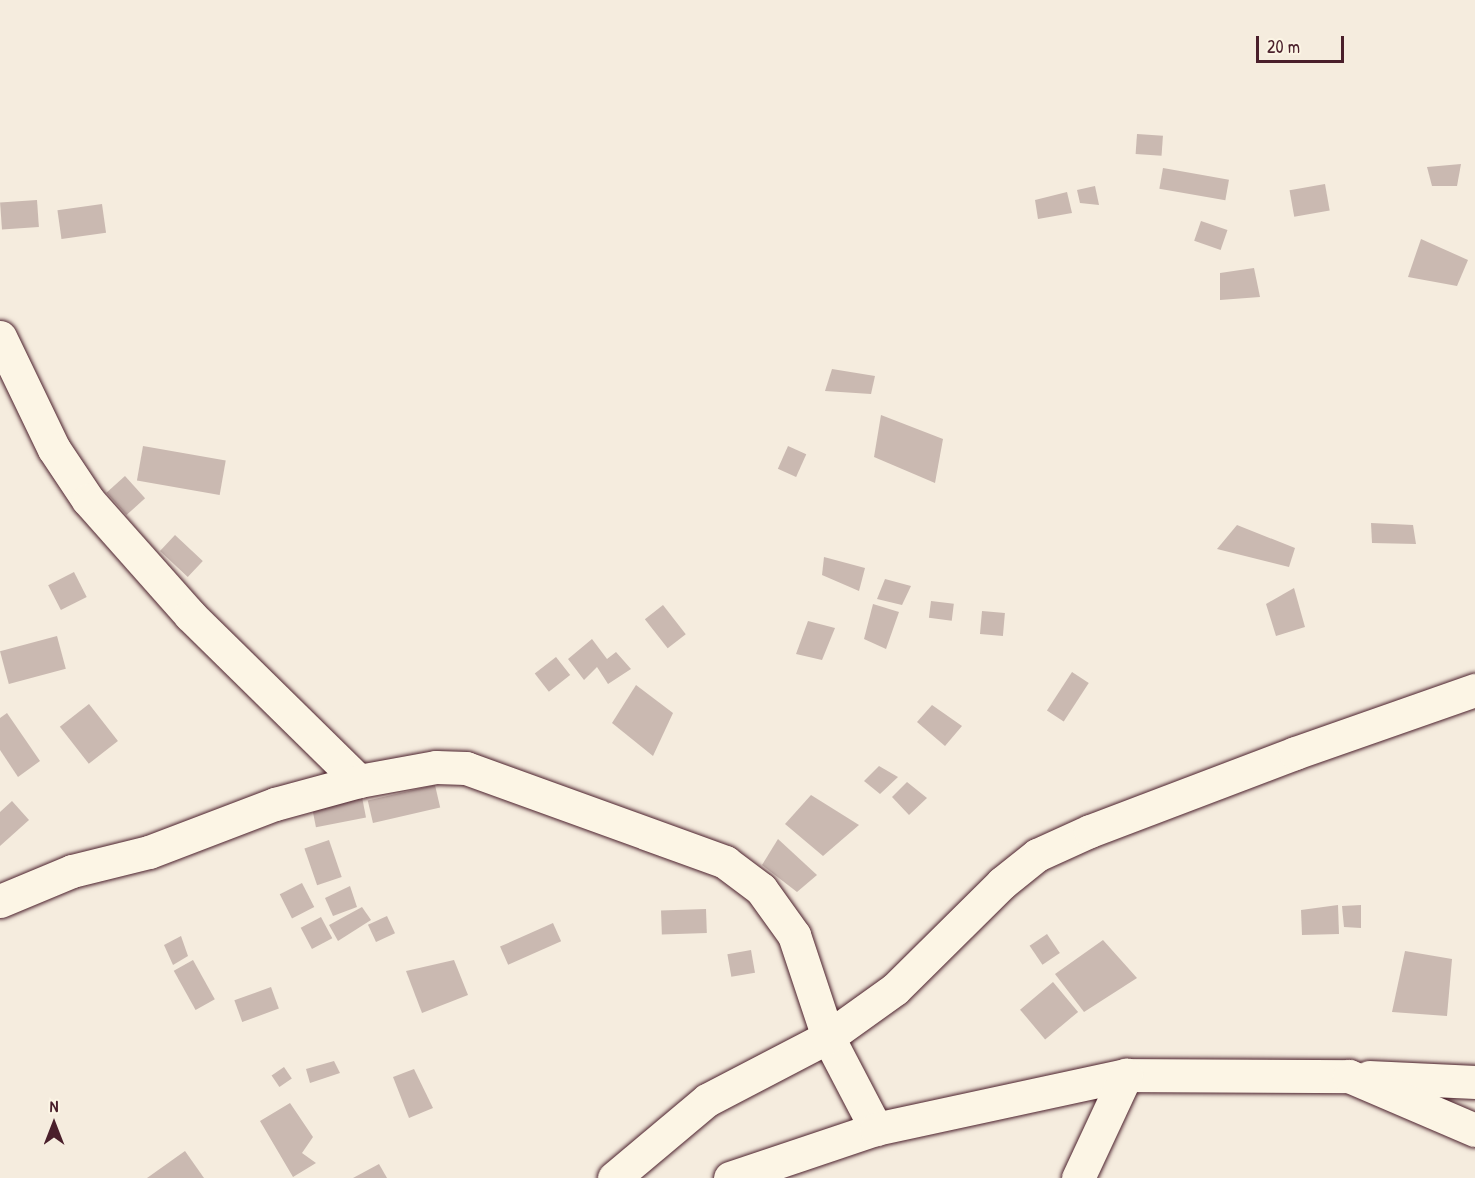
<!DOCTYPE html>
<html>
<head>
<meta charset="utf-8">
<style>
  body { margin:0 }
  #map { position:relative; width:1475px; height:1178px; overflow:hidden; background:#f5ecde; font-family:"Patrick Hand",sans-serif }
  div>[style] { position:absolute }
  .building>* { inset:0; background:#cab9b1; transform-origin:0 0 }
  .roads { filter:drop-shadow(0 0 2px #4a1f2b) drop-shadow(0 0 2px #4a1f2b) }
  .street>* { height:33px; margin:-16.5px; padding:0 16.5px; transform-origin:16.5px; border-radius:16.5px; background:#fcf5e5 }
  span { translate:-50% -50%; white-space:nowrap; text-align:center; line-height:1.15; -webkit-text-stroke:4.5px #fcf5e5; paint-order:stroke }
  .north { position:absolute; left:24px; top:1094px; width:60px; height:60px; -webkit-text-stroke:4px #fcf5e5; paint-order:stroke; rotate:0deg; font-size:16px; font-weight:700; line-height:24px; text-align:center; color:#4a1f2b }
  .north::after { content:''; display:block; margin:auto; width:21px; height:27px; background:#4a1f2b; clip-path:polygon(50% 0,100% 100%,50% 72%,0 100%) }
  .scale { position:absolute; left:1256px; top:36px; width:88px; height:27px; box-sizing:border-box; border:3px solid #4a1f2b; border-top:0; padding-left:8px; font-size:18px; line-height:21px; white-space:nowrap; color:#4a1f2b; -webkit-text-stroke:4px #fcf5e5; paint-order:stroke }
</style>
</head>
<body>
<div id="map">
  <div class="building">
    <i style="left:1137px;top:134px;width:26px;height:20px;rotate:4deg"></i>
    <i style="clip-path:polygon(1461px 164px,1457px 186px,1432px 186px,1427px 167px)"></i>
    <i style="left:1163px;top:168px;width:67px;height:21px;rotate:10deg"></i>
    <i style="left:1325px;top:184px;width:27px;height:36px;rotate:80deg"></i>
    <i style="clip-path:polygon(1095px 186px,1099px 205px,1080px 203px,1077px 190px)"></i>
    <i style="clip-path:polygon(1067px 192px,1072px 213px,1038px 219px,1035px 200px)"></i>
    <i style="left:37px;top:200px;width:27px;height:37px;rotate:86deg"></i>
    <i style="left:102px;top:204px;width:29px;height:45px;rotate:82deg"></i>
    <i style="left:1201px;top:221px;width:28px;height:21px;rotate:19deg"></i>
    <i style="clip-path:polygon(1421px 239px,1468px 260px,1457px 286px,1408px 277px)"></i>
    <i style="clip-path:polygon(1254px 268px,1260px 297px,1220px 300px,1220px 273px)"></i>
    <i style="clip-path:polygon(832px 369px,875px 376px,871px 394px,825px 391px)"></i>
    <i style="clip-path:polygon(881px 415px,943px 439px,935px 483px,874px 457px)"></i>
    <i style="left:143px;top:446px;width:84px;height:35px;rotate:10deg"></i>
    <i style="left:788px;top:446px;width:20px;height:25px;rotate:24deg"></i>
    <i style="left:125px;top:476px;width:30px;height:25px;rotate:48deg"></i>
    <i style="clip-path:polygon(1371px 523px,1413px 525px,1416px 544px,1372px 543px)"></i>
    <i style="clip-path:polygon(1237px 525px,1295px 548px,1289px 567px,1217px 549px)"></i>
    <i style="left:175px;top:535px;width:38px;height:22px;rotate:43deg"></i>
    <i style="clip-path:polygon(824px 557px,865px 568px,859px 591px,822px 575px)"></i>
    <i style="left:74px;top:572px;width:28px;height:29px;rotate:63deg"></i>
    <i style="clip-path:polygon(885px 579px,911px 586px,902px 605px,877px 599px)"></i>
    <i style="clip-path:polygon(1294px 588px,1305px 627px,1276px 636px,1266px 604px)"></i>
    <i style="left:931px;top:601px;width:23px;height:17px;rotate:7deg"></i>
    <i style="clip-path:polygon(873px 604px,899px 612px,886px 649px,864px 639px)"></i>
    <i style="left:663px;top:605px;width:37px;height:23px;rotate:52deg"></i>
    <i style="left:982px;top:611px;width:23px;height:23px;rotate:5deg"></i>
    <i style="clip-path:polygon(808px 621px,835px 628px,822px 660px,796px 654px)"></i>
    <i style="left:57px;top:636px;width:34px;height:59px;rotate:75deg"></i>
    <i style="clip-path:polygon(592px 639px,607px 659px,616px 652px,631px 669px,608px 684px,597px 667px,584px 680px,568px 659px)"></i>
    <i style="left:556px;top:657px;width:23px;height:27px;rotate:52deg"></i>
    <i style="left:1072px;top:672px;width:20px;height:46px;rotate:33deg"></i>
    <i style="clip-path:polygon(636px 685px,673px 713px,653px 756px,612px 723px)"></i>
    <i style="left:89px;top:704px;width:47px;height:37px;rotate:52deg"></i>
    <i style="clip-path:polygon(932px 705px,962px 726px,945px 746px,917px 722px)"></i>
    <i style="clip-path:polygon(7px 713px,40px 761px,18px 777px,0 750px,0 718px)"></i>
    <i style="clip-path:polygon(879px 766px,898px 777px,880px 794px,864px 781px)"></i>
    <i style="clip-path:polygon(907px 782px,927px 798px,909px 815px,892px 797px)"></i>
    <i style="left:435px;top:785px;width:23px;height:69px;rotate:77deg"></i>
    <i style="clip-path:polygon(811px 795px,859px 825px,823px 856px,785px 824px)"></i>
    <i style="left:362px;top:797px;width:21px;height:51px;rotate:79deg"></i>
    <i style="clip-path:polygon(12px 801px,29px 820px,0 846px,0 812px)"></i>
    <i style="clip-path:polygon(778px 839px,817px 875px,797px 892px,762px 865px)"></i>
    <i style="left:329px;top:840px;width:39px;height:26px;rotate:71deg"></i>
    <i style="left:302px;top:883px;width:27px;height:25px;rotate:63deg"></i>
    <i style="clip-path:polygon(350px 886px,357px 907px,333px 916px,325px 898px)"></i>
    <i style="clip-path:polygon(1338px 905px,1339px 934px,1302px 935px,1301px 910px)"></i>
    <i style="clip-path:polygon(1361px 905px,1361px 928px,1344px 927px,1342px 906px)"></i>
    <i style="clip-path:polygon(362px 907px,371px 920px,338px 941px,329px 925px)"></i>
    <i style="left:706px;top:909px;width:24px;height:45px;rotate:88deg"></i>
    <i style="left:387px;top:916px;width:19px;height:21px;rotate:65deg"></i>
    <i style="left:321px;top:917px;width:24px;height:23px;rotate:62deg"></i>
    <i style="left:553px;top:923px;width:20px;height:58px;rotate:66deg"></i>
    <i style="left:1047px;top:934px;width:23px;height:21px;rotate:56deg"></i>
    <i style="clip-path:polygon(181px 936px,188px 956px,173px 965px,164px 945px)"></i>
    <i style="clip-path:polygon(1103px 940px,1137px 978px,1084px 1012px,1055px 974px)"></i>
    <i style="left:751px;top:950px;width:23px;height:24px;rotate:80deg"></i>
    <i style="clip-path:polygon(1405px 951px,1452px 959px,1447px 1016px,1392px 1012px)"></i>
    <i style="left:193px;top:960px;width:45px;height:22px;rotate:61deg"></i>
    <i style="clip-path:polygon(454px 960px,468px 995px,422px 1013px,406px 971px)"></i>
    <i style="left:1053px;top:982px;width:39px;height:43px;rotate:50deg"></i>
    <i style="left:271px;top:987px;width:23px;height:39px;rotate:70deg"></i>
    <i style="clip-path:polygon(334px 1061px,340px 1073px,310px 1083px,306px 1069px)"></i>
    <i style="left:284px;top:1067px;width:14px;height:15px;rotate:56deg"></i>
    <i style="clip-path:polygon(414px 1069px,433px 1108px,409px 1118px,393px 1077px)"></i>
    <i style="clip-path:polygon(290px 1103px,313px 1137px,302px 1153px,316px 1163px,293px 1177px,260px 1121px)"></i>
    <i style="clip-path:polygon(185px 1151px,204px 1178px,147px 1178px)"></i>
    <i style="clip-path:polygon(379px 1164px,387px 1178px,353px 1178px)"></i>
  </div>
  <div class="roads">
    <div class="street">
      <i style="left:0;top:337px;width:124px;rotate:64.3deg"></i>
      <i style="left:54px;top:449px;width:61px;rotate:56.3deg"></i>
      <i style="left:88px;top:500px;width:154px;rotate:48.4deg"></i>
      <i style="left:190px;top:615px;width:237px;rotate:44.5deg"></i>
      <i style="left:0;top:901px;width:78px;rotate:-22.6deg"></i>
      <i style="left:72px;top:871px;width:79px;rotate:-13.9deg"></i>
      <i style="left:149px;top:852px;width:135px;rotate:-20.9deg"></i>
      <i style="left:275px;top:804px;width:87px;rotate:-15.3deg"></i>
      <i style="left:359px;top:781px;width:78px;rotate:-10.3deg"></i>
      <i style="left:436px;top:767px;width:30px;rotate:2deg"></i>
      <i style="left:466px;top:768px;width:276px;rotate:19.9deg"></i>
      <i style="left:725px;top:862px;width:45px;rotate:36.9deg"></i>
      <i style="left:761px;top:889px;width:57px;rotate:54.3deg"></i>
      <i style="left:794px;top:935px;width:108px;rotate:71.6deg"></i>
      <i style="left:828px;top:1037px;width:104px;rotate:62.4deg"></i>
      <i style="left:1369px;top:1077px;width:106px;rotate:2.7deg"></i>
      <i style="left:614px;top:1178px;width:121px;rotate:-40deg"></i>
      <i style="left:707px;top:1100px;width:136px;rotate:-27.5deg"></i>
      <i style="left:828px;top:1037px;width:82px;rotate:-35.6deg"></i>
      <i style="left:895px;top:989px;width:151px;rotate:-44.7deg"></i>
      <i style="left:1002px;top:883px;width:45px;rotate:-38.7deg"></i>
      <i style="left:1037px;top:855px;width:58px;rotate:-24.4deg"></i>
      <i style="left:1090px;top:831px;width:219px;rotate:-20.8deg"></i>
      <i style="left:1295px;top:753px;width:191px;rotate:-19.3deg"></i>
      <i style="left:730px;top:1178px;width:154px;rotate:-18.6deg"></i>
      <i style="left:876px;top:1129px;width:256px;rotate:-12.2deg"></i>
      <i style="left:1126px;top:1075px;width:223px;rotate:0.3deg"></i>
      <i style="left:1349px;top:1076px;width:137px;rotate:23.2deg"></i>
      <i style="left:1078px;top:1178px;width:114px;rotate:-65deg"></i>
    </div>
  </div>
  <div class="north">N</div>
  <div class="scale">20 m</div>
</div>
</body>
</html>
